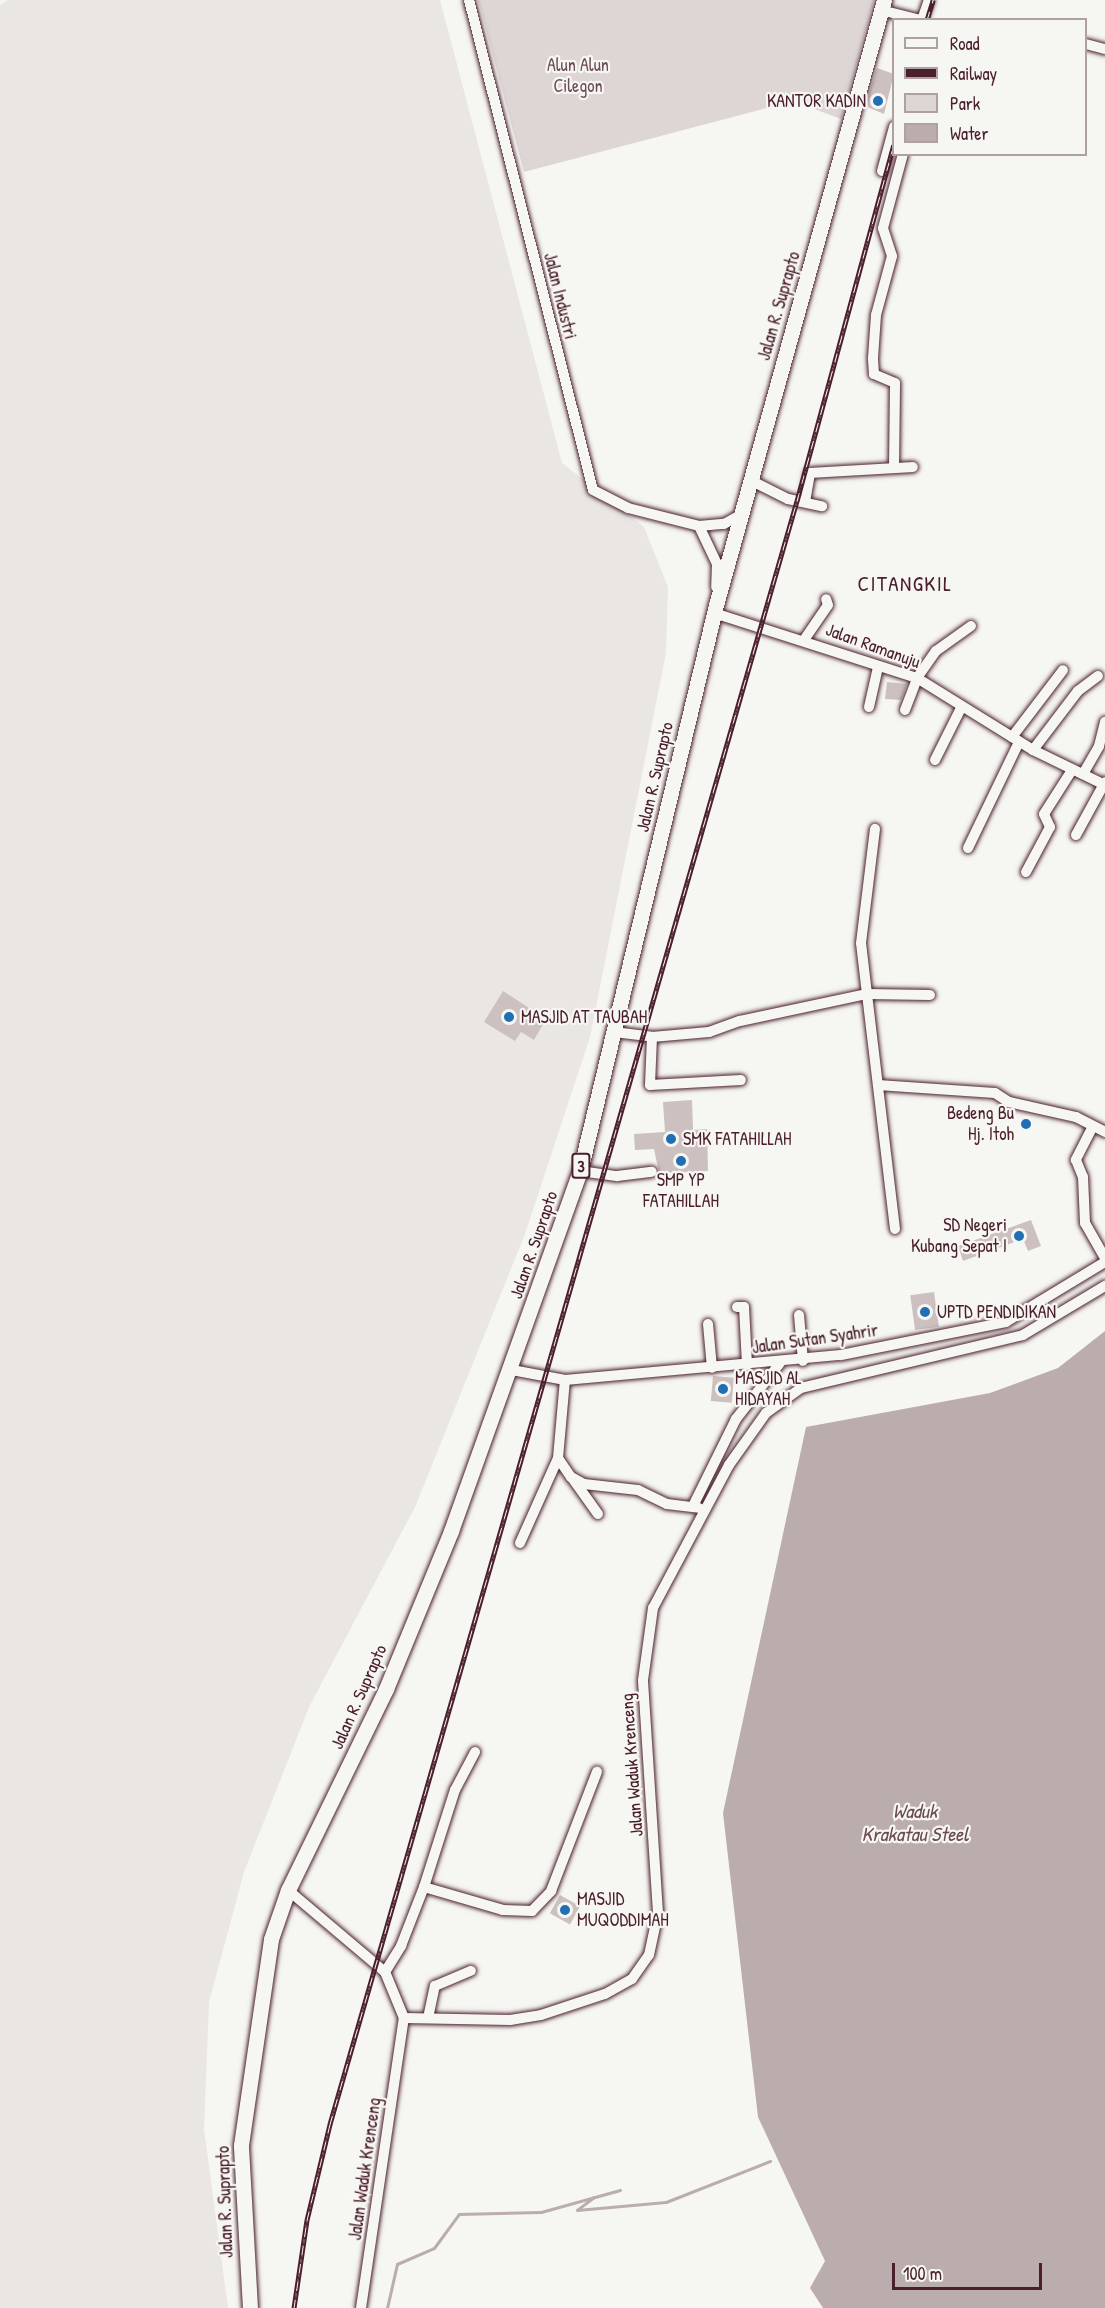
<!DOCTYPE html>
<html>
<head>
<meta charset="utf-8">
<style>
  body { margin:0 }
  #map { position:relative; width:1105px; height:2308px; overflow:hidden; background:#f6f6f2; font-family:"Patrick Hand",sans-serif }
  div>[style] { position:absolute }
  .built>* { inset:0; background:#e9e6e3 }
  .green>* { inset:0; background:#ddd6d5 }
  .water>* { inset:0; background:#bbadae }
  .stream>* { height:3px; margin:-1.5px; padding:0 1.5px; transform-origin:1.5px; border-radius:1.5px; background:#bbadae }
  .building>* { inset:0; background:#ccc1c0; transform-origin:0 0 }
  .roads { filter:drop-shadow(0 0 2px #4a1f2b) drop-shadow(0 0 2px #4a1f2b) }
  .minor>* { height:10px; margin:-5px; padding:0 5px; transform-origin:5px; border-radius:5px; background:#f6f6f2 }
  .highway>* { height:15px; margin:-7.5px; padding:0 7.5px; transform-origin:7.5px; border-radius:7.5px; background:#f6f6f2 }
  .rail>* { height:5px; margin-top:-2.5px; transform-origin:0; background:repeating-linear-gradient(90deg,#f6f6f2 0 9px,#4a1f2b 0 18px); box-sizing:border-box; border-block:2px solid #4a1f2b }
  .dots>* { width:16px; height:16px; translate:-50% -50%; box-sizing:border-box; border:3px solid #f6f6f2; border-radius:50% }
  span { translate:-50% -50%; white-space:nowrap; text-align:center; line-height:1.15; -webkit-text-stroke:4.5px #f6f6f2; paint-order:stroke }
  .shield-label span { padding:2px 4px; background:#f6f6f2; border:2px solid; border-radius:4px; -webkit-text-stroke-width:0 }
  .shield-label { font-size:16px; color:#4a1f2b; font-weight:700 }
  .park-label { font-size:18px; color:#6f4d56 }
  .poi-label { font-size:18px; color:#4a1f2b }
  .right { translate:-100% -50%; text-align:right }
  .left { translate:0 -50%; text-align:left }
  .street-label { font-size:18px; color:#4a1f2b }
  .water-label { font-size:20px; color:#6c4a52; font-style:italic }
  .quarter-label { font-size:21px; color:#4a1f2b; letter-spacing:1.5px }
  .legend { position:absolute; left:892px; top:18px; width:195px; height:138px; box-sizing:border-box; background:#f6f6f2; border:2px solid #b1a0a2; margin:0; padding:8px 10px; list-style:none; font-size:18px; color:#4a1f2b }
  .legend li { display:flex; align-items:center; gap:12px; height:30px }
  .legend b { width:30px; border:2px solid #b1a0a2 }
  .scale { position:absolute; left:892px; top:2263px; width:150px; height:27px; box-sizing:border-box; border:3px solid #4a1f2b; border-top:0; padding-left:8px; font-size:18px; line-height:21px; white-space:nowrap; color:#4a1f2b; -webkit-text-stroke:4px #f6f6f2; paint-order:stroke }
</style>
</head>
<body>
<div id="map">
  <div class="built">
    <i style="clip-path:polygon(8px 0,440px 0,562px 463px,644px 527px,668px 587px,666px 653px,590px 1037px,525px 1234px,415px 1507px,309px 1707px,244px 1872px,209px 2002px,204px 2129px,228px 2308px,0 2308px,0 5px)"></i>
  </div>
  <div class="green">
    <i style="clip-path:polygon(478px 0,874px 0,841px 119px,793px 101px,524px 172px)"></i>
  </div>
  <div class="water">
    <i style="clip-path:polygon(1105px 1331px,1105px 2308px,823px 2308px,810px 2288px,825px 2261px,758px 2117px,723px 1813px,806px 1427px,990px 1393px,1058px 1368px)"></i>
  </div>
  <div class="stream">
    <i style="left:594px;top:2197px;width:21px;rotate:143deg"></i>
    <i style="left:577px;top:2210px;width:89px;rotate:-5.1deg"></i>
    <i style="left:666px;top:2202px;width:112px;rotate:-21.5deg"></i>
    <i style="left:387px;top:2308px;width:45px;rotate:-77.2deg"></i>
    <i style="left:397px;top:2264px;width:40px;rotate:-23.4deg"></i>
    <i style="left:434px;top:2248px;width:42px;rotate:-53.7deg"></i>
    <i style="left:459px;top:2214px;width:82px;rotate:-1.4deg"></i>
    <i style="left:541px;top:2212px;width:82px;rotate:-15.6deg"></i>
  </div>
  <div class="building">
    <i style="clip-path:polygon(877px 68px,894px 74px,884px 114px,865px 106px)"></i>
    <i style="clip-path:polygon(887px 682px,907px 684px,901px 700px,885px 699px)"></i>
    <i style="clip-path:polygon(503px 991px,546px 1019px,534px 1040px,521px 1032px,515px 1041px,484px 1022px)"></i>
    <i style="clip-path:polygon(692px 1100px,693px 1130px,707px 1129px,708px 1171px,659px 1173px,654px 1149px,635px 1150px,634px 1134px,665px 1132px,663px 1102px)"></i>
    <i style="clip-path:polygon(1031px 1220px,1041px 1246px,1028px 1251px,1023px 1239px,963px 1261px,958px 1246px)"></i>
    <i style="left:934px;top:1292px;width:35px;height:24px;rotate:82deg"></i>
    <i style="left:713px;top:1376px;width:21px;height:25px;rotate:5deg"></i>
    <i style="left:560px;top:1895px;width:23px;height:21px;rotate:29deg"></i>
  </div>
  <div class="roads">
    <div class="minor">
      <i style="left:469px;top:0;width:505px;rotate:75.8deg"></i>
      <i style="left:593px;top:490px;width:39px;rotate:27deg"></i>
      <i style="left:628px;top:508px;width:73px;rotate:14.2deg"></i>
      <i style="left:699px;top:526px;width:25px;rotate:-5deg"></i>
      <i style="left:724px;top:524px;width:21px;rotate:-29deg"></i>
      <i style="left:881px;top:10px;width:40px;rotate:14.4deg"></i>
      <i style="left:922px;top:20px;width:21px;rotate:-71deg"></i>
      <i style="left:1086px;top:44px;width:20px;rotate:15deg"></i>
      <i style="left:882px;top:171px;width:46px;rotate:-74.7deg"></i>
      <i style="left:894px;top:468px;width:85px;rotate:-89.3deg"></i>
      <i style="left:895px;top:383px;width:23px;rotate:-157deg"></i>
      <i style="left:874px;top:374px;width:16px;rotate:-94deg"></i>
      <i style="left:873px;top:358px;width:43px;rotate:-86deg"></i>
      <i style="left:876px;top:315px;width:61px;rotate:-74.8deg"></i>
      <i style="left:892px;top:256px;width:29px;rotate:-108deg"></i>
      <i style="left:883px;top:228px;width:77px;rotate:-74.9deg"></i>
      <i style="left:752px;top:481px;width:40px;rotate:26.6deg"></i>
      <i style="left:788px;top:499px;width:35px;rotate:12deg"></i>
      <i style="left:805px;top:502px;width:29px;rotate:-80deg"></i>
      <i style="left:810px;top:473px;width:103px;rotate:-3.3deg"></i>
      <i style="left:699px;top:526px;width:42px;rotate:64.7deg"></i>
      <i style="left:717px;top:564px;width:23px;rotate:92deg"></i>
      <i style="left:714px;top:613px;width:213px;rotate:17.8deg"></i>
      <i style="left:917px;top:678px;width:137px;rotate:31.8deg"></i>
      <i style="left:1033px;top:750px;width:80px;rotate:25.9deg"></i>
      <i style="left:804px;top:640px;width:42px;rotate:-55.6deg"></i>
      <i style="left:828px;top:605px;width:6px;rotate:-108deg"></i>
      <i style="left:869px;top:707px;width:41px;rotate:-77.3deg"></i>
      <i style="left:905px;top:710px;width:34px;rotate:-69deg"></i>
      <i style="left:917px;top:678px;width:33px;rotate:-55deg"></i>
      <i style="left:936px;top:651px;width:43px;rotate:-35.5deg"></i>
      <i style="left:1012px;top:737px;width:84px;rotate:-52.7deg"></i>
      <i style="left:1033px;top:750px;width:74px;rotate:-52.7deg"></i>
      <i style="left:1078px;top:691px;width:25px;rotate:-37deg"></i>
      <i style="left:935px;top:760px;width:60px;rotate:-63.4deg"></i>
      <i style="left:1083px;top:774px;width:32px;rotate:-60deg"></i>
      <i style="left:1099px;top:746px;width:25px;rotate:-76deg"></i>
      <i style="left:1076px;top:835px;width:60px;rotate:-61.3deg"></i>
      <i style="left:968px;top:848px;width:118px;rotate:-64.3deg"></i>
      <i style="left:1026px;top:872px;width:51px;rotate:-61.9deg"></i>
      <i style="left:1050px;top:827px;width:14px;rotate:-115deg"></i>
      <i style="left:1044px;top:814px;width:52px;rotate:-57.5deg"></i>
      <i style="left:614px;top:1032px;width:38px;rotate:7deg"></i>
      <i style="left:652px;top:1037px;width:57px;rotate:-5deg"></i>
      <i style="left:709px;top:1032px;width:33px;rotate:-20deg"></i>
      <i style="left:740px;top:1021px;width:130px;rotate:-12deg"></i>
      <i style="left:867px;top:994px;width:51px;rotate:-96.7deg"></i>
      <i style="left:861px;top:943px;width:115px;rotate:-83deg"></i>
      <i style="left:652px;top:1037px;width:48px;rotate:92.4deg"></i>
      <i style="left:650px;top:1085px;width:91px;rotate:-3.1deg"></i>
      <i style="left:878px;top:1085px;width:117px;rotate:3.9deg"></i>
      <i style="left:995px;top:1093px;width:17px;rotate:33deg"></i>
      <i style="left:1009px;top:1102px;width:69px;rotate:12.6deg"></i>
      <i style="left:1076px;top:1117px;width:33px;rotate:27deg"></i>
      <i style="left:1092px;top:1128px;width:36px;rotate:117deg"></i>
      <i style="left:1076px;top:1160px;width:18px;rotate:68deg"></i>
      <i style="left:1083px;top:1177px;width:46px;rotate:87.5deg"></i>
      <i style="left:1085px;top:1223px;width:40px;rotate:60.3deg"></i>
      <i style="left:580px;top:1171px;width:37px;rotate:8deg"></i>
      <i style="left:617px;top:1176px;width:35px;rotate:-7deg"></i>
      <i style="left:895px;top:1229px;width:237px;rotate:-96.8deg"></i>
      <i style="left:867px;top:994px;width:63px;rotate:0.9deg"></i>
      <i style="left:737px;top:1307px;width:7px"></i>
      <i style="left:744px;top:1307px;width:58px;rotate:87deg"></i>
      <i style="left:799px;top:1315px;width:46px;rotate:85deg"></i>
      <i style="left:708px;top:1324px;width:44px;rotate:84.8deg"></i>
      <i style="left:512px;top:1370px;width:54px;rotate:10.7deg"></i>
      <i style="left:565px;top:1380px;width:277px;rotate:-5.2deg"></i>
      <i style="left:841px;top:1355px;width:168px;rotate:-11.3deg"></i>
      <i style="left:1006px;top:1322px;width:116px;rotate:-31.2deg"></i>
      <i style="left:558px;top:1458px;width:23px;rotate:56deg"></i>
      <i style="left:571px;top:1477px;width:15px;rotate:28deg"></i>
      <i style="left:584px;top:1484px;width:54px;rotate:6.3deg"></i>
      <i style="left:638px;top:1490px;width:32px;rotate:26deg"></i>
      <i style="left:667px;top:1504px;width:32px;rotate:7deg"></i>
      <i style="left:573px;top:1479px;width:43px;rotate:54.5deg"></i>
      <i style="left:694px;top:1504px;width:95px;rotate:-63.7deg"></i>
      <i style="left:736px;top:1419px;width:71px;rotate:-51.8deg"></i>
      <i style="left:520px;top:1543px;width:93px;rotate:-65.9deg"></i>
      <i style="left:558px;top:1458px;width:78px;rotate:-84.9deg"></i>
      <i style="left:424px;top:1887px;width:102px;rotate:-72.3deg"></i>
      <i style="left:455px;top:1790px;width:43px;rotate:-62.2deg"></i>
      <i style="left:288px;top:1890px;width:127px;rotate:40.2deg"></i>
      <i style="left:404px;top:2018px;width:50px;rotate:-112.4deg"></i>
      <i style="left:385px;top:1972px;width:31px;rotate:-58deg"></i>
      <i style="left:401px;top:1946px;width:63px;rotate:-68.7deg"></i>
      <i style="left:424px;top:1887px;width:82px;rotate:16.2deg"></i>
      <i style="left:503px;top:1910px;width:29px;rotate:2deg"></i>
      <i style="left:532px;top:1911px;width:28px;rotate:-46deg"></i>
      <i style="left:551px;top:1891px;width:128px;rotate:-68.9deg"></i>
      <i style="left:428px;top:2018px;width:33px;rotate:-78deg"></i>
      <i style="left:435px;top:1986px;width:39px;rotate:-23deg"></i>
      <i style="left:361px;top:2308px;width:293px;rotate:-81.6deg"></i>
      <i style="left:404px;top:2018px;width:106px;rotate:1.1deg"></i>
      <i style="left:510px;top:2020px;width:31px;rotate:-9deg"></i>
      <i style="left:541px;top:2015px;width:67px;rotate:-18.2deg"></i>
      <i style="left:605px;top:1994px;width:31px;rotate:-29deg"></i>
      <i style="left:632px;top:1979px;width:29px;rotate:-55deg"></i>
      <i style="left:649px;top:1955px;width:43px;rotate:-77.9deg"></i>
      <i style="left:658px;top:1913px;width:233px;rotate:-93.7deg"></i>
      <i style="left:643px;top:1680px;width:73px;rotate:-82.1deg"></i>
      <i style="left:653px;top:1608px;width:162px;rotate:-62deg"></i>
      <i style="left:729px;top:1465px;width:64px;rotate:-54.6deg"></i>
      <i style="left:766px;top:1413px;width:43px;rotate:-35.5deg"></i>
      <i style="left:801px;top:1388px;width:228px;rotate:-13.4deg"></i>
      <i style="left:1023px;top:1335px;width:96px;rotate:-30.9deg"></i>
    </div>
    <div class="highway">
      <i style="left:250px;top:2308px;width:163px;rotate:-93.2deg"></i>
      <i style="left:241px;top:2145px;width:208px;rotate:-81.7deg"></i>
      <i style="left:271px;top:1939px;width:52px;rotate:-70.9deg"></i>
      <i style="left:288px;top:1890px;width:224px;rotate:-64deg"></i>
      <i style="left:386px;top:1689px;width:171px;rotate:-67.6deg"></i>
      <i style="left:451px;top:1531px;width:382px;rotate:-70.3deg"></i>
      <i style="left:580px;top:1171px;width:582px;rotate:-76.49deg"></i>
      <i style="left:716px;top:605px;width:628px;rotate:-74.48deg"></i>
    </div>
  </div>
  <div class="rail">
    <i style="left:927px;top:20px;width:21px;rotate:-73deg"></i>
    <i style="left:294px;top:2308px;width:89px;rotate:-81.6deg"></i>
    <i style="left:307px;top:2220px;width:99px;rotate:-76.5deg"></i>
    <i style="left:330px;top:2124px;width:1689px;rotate:-73.95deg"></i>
    <i style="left:797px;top:501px;width:369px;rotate:-74.8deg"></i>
  </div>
  <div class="dots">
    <i style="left:878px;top:101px;background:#1f6fb2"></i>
    <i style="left:509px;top:1017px;background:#1f6fb2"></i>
    <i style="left:1026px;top:1124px;background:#1f6fb2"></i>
    <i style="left:671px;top:1139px;background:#1f6fb2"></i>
    <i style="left:681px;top:1161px;background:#1f6fb2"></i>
    <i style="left:1019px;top:1236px;background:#1f6fb2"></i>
    <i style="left:925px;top:1312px;background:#1f6fb2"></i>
    <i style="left:723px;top:1389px;background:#1f6fb2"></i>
    <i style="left:565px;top:1910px;background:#1f6fb2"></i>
  </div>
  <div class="shield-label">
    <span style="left:581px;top:1166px">3</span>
  </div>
  <div class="park-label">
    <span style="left:578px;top:76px">Alun Alun<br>Cilegon</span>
  </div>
  <div class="poi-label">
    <span class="right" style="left:866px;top:101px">KANTOR KADIN</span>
    <span class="left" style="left:521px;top:1017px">MASJID AT TAUBAH</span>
    <span class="right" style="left:1014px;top:1124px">Bedeng Bu<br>Hj. Itoh</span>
    <span class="left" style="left:683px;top:1139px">SMK FATAHILLAH</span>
    <span style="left:681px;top:1191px">SMP YP<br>FATAHILLAH</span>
    <span class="right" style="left:1007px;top:1236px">SD Negeri<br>Kubang Sepat I</span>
    <span class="left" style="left:937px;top:1312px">UPTD PENDIDIKAN</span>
    <span class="left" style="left:735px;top:1389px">MASJID AL<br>HIDAYAH</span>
    <span class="left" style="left:577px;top:1910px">MASJID<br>MUQODDIMAH</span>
  </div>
  <div class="street-label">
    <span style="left:560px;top:296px;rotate:76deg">Jalan Industri</span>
    <span style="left:779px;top:306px;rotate:-74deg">Jalan R. Suprapto</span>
    <span style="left:873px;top:646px;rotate:20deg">Jalan Ramanuju</span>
    <span style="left:655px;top:777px;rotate:-77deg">Jalan R. Suprapto</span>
    <span style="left:534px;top:1245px;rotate:-71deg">Jalan R. Suprapto</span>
    <span style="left:815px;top:1339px;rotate:-8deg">Jalan Sutan Syahrir</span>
    <span style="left:359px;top:1697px;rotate:-66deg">Jalan R. Suprapto</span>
    <span style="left:632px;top:1765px;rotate:-94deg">Jalan Waduk Krenceng</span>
    <span style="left:365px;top:2169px;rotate:-82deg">Jalan Waduk Krenceng</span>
    <span style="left:225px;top:2202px;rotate:-92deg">Jalan R. Suprapto</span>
  </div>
  <div class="water-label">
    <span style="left:915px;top:1822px">Waduk<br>Krakatau Steel</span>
  </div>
  <div class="quarter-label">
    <span style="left:905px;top:584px">CITANGKIL</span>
  </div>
  <ul class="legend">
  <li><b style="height:8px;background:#f6f6f2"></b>Road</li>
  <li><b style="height:8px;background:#4a1f2b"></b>Railway</li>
  <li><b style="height:16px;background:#ddd6d5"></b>Park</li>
  <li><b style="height:16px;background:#bbadae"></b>Water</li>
  </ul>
  <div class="scale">100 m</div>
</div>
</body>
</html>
